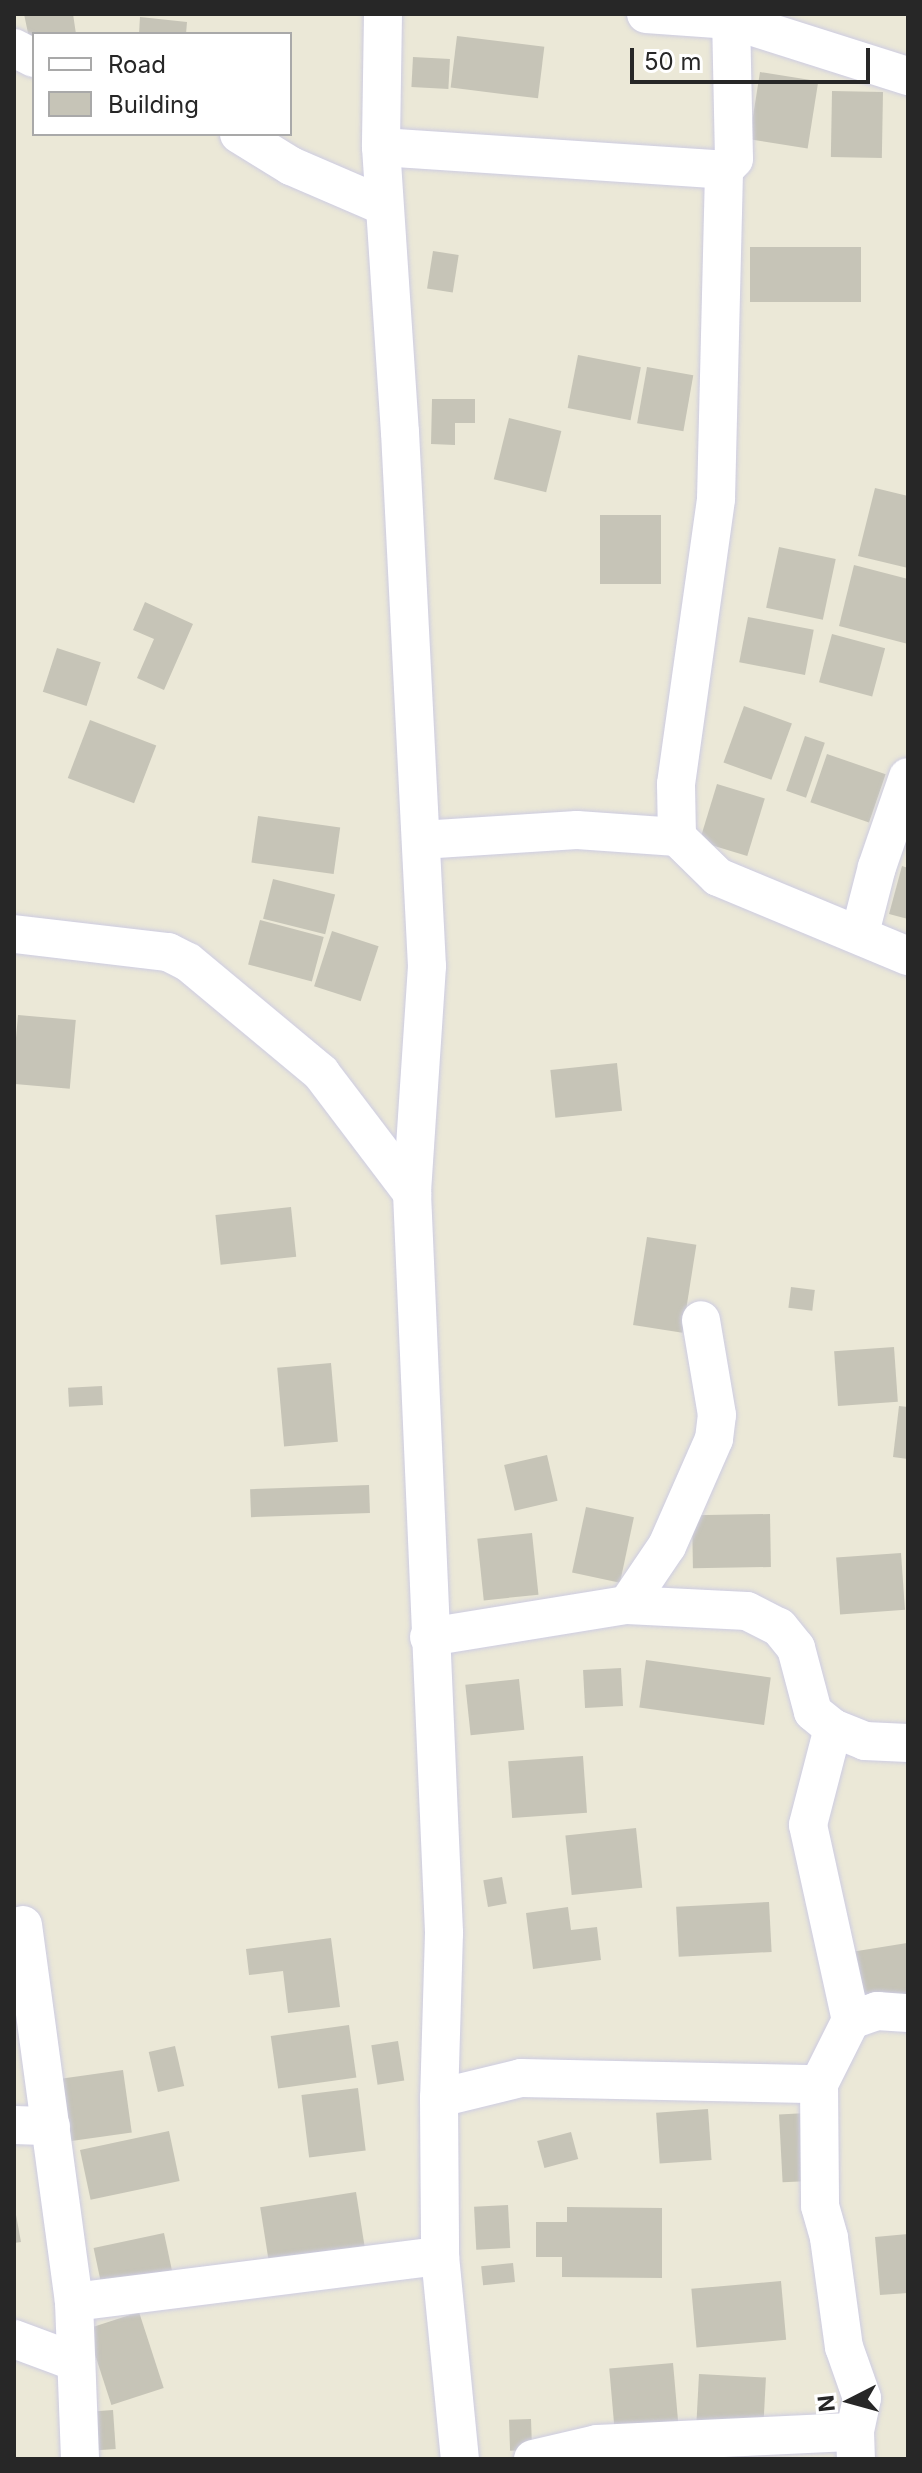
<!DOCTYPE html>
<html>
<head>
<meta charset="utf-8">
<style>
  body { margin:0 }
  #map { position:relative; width:922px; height:2473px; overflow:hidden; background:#ebe8d7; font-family:Inter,sans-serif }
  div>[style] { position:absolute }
  .building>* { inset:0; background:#c6c4b7; transform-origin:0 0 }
  .roads { filter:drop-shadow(0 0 2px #cdcce2) drop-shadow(0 0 2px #cdcce2) }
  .minor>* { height:38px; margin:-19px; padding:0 19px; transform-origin:19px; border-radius:19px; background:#fff }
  span { translate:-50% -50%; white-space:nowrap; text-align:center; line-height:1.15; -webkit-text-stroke:7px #fff; paint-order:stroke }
  .frame { position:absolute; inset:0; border:16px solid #272727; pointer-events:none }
  .legend { position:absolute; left:32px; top:32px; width:260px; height:104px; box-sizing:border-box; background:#fff; border:2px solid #a9a9a9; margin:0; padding:10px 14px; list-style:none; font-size:24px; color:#272727 }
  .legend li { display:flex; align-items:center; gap:16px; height:40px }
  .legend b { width:40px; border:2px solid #a9a9a9 }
  .north { position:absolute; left:810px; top:2361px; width:80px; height:80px; -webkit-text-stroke:6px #fff; paint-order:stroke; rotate:264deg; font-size:22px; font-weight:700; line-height:32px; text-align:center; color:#272727 }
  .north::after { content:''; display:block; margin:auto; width:28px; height:36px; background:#272727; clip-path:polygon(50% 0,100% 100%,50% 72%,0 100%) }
  .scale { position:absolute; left:630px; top:48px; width:240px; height:36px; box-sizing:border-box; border:4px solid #272727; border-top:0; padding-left:10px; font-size:24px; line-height:28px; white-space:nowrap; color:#272727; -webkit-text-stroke:6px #fff; paint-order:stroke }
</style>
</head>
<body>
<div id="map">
  <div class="building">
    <i style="clip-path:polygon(24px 14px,73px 14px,76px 34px,34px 34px,33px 57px)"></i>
    <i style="clip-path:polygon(140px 17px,187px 22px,186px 34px,139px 34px)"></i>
    <i style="left:457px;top:36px;width:88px;height:52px;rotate:7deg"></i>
    <i style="left:413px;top:57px;width:37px;height:30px;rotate:3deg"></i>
    <i style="left:760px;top:72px;width:59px;height:68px;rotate:9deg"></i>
    <i style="left:832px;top:91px;width:51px;height:66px;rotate:1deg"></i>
    <i style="left:750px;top:247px;width:111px;height:55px"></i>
    <i style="left:433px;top:251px;width:26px;height:38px;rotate:9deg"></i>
    <i style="left:578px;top:355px;width:64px;height:54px;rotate:11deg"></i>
    <i style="left:647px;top:367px;width:47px;height:57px;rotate:10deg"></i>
    <i style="clip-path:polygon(432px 399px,475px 399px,475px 423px,455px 423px,455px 445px,431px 444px)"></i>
    <i style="left:509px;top:418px;width:54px;height:63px;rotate:14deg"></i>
    <i style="clip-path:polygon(875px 488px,908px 496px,908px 568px,858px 556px)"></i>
    <i style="left:600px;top:515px;width:61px;height:69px"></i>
    <i style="left:779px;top:547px;width:58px;height:62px;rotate:12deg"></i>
    <i style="clip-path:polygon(854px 565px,908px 579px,908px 644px,839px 626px)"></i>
    <i style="clip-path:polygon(145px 602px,193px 624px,164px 690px,137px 678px,154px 639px,133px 630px)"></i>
    <i style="left:748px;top:617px;width:67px;height:46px;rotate:11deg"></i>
    <i style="left:832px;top:634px;width:55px;height:50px;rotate:15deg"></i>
    <i style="left:57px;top:648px;width:46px;height:46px;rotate:18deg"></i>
    <i style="left:744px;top:706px;width:51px;height:60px;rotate:20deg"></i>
    <i style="left:90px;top:720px;width:71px;height:62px;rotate:21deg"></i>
    <i style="left:805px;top:736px;width:21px;height:58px;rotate:19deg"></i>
    <i style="left:827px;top:754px;width:62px;height:51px;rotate:19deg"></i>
    <i style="left:717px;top:784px;width:50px;height:60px;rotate:17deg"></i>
    <i style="left:258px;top:816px;width:83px;height:47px;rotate:8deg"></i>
    <i style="clip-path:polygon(902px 866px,908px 868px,908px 919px,889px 914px)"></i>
    <i style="left:273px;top:879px;width:64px;height:41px;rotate:14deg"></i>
    <i style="left:260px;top:920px;width:66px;height:46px;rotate:15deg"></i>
    <i style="left:332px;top:931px;width:49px;height:58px;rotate:18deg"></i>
    <i style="left:18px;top:1015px;width:58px;height:69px;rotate:5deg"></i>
    <i style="left:617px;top:1063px;width:48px;height:67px;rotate:84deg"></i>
    <i style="left:291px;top:1207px;width:50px;height:76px;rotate:84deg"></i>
    <i style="left:647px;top:1237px;width:50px;height:89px;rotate:9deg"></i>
    <i style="left:791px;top:1287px;width:24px;height:21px;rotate:7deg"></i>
    <i style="left:894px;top:1347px;width:55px;height:60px;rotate:86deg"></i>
    <i style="left:331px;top:1363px;width:79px;height:54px;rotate:85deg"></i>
    <i style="left:102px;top:1386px;width:19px;height:34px;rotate:87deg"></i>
    <i style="clip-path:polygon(899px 1406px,908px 1407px,908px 1459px,893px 1457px)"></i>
    <i style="left:547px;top:1455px;width:47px;height:44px;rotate:77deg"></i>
    <i style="left:369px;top:1485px;width:28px;height:119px;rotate:88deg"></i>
    <i style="left:586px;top:1507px;width:49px;height:67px;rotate:12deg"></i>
    <i style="left:770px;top:1514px;width:53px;height:78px;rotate:89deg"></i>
    <i style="left:532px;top:1533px;width:62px;height:55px;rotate:84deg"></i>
    <i style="left:901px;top:1553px;width:57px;height:65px;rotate:86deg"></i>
    <i style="left:646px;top:1660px;width:126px;height:48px;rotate:8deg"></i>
    <i style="left:621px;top:1668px;width:38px;height:38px;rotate:87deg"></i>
    <i style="left:519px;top:1679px;width:51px;height:54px;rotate:84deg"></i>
    <i style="left:583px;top:1756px;width:57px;height:75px;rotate:86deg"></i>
    <i style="left:636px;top:1828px;width:60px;height:71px;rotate:84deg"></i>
    <i style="left:502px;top:1877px;width:27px;height:19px;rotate:80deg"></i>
    <i style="left:769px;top:1902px;width:50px;height:93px;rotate:87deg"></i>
    <i style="clip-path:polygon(568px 1907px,571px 1930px,597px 1927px,601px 1960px,533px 1969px,526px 1913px)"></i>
    <i style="clip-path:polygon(331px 1938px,340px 2007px,288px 2013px,283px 1971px,249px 1975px,246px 1949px)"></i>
    <i style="clip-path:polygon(907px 1943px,908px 1998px,860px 2005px,851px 1952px)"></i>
    <i style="left:349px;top:2025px;width:53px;height:79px;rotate:82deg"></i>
    <i style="left:398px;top:2041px;width:40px;height:27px;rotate:81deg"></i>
    <i style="left:175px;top:2046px;width:41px;height:27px;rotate:77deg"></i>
    <i style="left:123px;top:2070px;width:63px;height:61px;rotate:82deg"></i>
    <i style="left:358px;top:2088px;width:63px;height:57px;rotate:83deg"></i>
    <i style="left:708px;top:2109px;width:51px;height:52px;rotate:86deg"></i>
    <i style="left:807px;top:2113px;width:68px;height:28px;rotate:87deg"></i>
    <i style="left:169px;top:2131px;width:51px;height:91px;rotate:78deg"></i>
    <i style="left:571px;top:2132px;width:28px;height:35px;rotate:75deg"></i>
    <i style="left:356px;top:2192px;width:64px;height:97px;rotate:81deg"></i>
    <i style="clip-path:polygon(14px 2204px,21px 2242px,14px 2243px)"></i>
    <i style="left:508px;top:2205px;width:43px;height:34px;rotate:87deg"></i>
    <i style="clip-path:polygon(567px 2207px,662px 2208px,662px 2278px,562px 2277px,562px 2257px,536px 2257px,536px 2222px,567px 2222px)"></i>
    <i style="left:164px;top:2233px;width:58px;height:72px;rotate:78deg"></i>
    <i style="clip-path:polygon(908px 2234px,908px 2293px,880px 2295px,875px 2237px)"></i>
    <i style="left:513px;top:2263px;width:19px;height:32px;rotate:84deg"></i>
    <i style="left:781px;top:2281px;width:59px;height:90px;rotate:85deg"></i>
    <i style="left:139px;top:2312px;width:80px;height:55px;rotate:72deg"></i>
    <i style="left:673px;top:2363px;width:69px;height:64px;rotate:85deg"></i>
    <i style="left:699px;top:2374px;width:67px;height:55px;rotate:3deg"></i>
    <i style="left:113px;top:2410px;width:39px;height:31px;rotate:86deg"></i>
    <i style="left:531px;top:2419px;width:31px;height:22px;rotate:88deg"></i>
  </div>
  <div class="roads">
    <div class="minor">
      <i style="left:383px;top:14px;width:133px;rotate:90.9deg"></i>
      <i style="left:381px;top:147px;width:286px;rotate:86.2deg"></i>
      <i style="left:400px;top:432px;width:535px;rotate:87.11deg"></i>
      <i style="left:427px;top:966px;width:227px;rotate:93.8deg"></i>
      <i style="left:412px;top:1193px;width:741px;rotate:87.52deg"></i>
      <i style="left:444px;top:1933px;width:165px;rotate:91.7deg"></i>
      <i style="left:439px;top:2098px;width:158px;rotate:89.6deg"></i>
      <i style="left:440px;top:2256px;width:204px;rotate:84.4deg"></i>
      <i style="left:646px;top:14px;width:85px;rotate:4deg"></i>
      <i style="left:731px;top:20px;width:186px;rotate:17.6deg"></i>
      <i style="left:14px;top:48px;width:22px;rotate:27deg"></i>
      <i style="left:239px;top:134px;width:61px;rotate:31.6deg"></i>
      <i style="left:291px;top:166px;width:101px;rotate:23.3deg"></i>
      <i style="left:381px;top:147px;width:344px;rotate:3.8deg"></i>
      <i style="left:724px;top:170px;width:15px;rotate:-48deg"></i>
      <i style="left:734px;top:159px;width:145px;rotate:-91.2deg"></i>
      <i style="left:677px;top:837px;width:53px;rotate:-91.1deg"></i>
      <i style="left:676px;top:784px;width:288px;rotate:-82deg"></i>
      <i style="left:716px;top:499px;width:329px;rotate:-88.6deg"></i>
      <i style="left:421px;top:840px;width:156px;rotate:-3.7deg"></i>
      <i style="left:577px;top:830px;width:100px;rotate:4deg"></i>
      <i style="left:677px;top:837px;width:57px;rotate:44.3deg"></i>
      <i style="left:718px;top:877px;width:206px;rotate:22.6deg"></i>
      <i style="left:860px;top:933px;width:68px;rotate:-75.6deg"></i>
      <i style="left:877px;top:867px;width:95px;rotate:-71deg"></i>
      <i style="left:14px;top:934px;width:155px;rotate:6.7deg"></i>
      <i style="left:168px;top:952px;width:22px;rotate:27deg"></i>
      <i style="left:188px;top:962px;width:173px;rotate:39.8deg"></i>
      <i style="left:321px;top:1073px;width:151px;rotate:52.8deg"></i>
      <i style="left:627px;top:1605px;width:71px;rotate:-55.9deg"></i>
      <i style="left:667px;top:1546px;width:117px;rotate:-66.3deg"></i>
      <i style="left:714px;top:1439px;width:24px;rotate:-83deg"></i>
      <i style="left:717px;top:1415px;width:96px;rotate:-99.6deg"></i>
      <i style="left:429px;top:1637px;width:201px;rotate:-9.2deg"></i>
      <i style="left:627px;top:1605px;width:120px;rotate:2.9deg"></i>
      <i style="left:747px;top:1611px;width:36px;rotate:27deg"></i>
      <i style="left:779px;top:1627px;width:27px;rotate:51deg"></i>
      <i style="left:796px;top:1648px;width:66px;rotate:75.1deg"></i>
      <i style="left:813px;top:1712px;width:26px;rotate:39deg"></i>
      <i style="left:833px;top:1728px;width:35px;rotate:22deg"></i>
      <i style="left:865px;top:1741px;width:43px;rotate:2.7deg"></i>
      <i style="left:833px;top:1728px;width:100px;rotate:104.5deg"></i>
      <i style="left:808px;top:1825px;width:200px;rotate:77.6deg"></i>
      <i style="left:23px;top:1925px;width:380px;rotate:82.3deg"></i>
      <i style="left:74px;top:2302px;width:157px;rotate:87.8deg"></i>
      <i style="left:819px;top:2084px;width:122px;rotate:89.5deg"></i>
      <i style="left:820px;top:2206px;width:33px;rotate:74deg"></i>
      <i style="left:829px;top:2238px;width:110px;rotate:82.2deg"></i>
      <i style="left:844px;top:2347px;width:54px;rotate:70.6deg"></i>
      <i style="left:862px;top:2398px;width:35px;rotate:102deg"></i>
      <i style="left:855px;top:2432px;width:27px;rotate:88deg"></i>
      <i style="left:439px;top:2098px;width:84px;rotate:-13.7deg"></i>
      <i style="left:521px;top:2078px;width:298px;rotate:1.2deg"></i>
      <i style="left:819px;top:2084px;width:72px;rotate:-63.4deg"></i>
      <i style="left:851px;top:2020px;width:28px;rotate:-19deg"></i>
      <i style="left:877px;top:2011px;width:31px;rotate:4deg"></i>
      <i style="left:14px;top:2125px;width:37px;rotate:2deg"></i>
      <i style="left:74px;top:2302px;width:369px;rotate:-7.2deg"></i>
      <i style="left:14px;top:2339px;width:66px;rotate:20.4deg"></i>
      <i style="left:533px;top:2459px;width:66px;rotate:-13.2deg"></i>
      <i style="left:597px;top:2444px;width:258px;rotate:-2.7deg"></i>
    </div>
  </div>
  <div class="frame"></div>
  <ul class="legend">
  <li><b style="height:10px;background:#fff"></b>Road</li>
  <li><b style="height:22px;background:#c6c4b7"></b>Building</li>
  </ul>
  <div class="north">N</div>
  <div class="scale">50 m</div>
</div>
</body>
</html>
